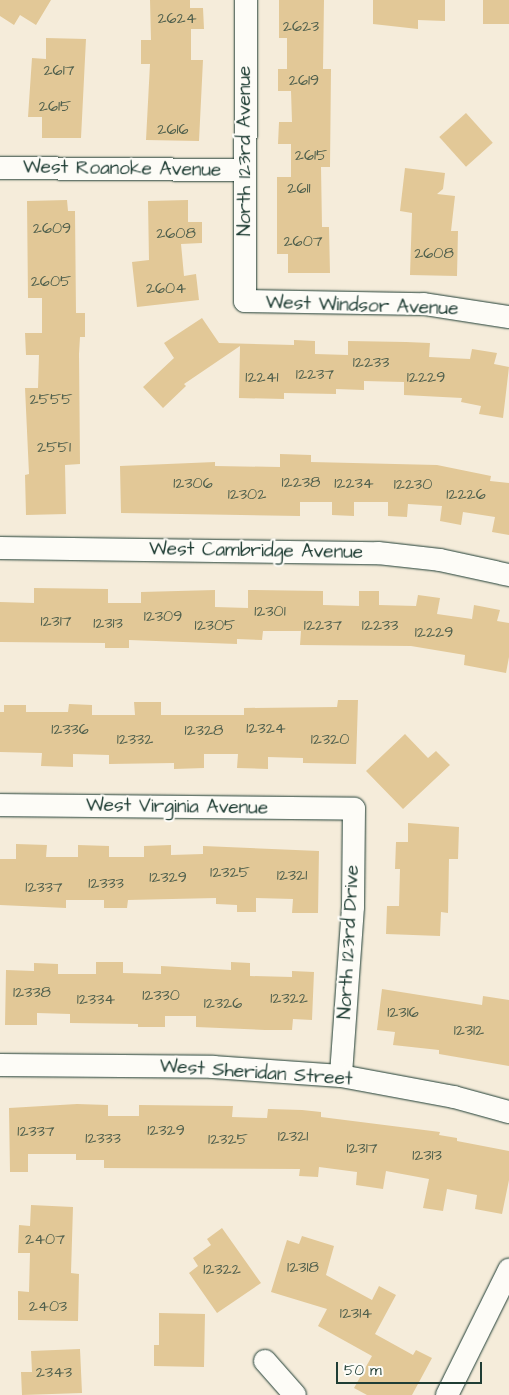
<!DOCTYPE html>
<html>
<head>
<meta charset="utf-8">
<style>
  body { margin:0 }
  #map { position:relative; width:509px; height:1395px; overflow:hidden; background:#f5ecda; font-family:"Architects Daughter",sans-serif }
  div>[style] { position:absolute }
  .building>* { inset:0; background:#e2c897; transform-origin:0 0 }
  .roads { filter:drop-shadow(0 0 1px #1f3d34) drop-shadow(0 0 1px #1f3d34) }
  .minor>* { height:22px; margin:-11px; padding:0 11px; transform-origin:11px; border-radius:11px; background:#fdfcf7 }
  span { translate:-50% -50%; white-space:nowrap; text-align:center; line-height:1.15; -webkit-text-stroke:4px #fdfcf7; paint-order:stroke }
  .number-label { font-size:16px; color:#50604d }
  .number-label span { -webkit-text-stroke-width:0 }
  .street-label { font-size:19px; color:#1f3d34 }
  .scale { position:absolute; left:336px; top:1362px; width:146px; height:22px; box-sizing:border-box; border:2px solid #1f3d34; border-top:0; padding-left:6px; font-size:15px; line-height:18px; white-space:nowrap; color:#1f3d34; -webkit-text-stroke:4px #fdfcf7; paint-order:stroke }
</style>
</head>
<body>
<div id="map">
  <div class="building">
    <i style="clip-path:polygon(0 0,51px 0,36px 25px,20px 15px,14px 25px,0 16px)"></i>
    <i style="clip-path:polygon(150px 0,190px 0,190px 8px,203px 8px,204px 29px,191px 29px,191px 60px,203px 60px,199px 141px,146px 140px,150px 64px,141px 64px,141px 40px,151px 40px)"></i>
    <i style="clip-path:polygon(279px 0,324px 0,323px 69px,331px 69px,330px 167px,321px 167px,322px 227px,329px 227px,330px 273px,288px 273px,288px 254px,277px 254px,277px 177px,291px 177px,291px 144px,278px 144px,279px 122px,292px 122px,291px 91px,278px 91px,278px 69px,287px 69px,287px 38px,279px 38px)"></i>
    <i style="clip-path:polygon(373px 0,445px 0,445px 21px,418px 20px,418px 29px,373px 24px)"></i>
    <i style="left:483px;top:0;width:26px;height:24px"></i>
    <i style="clip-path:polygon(46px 38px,86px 39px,81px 138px,42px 138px,42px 117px,28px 117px,32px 58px,46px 59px)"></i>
    <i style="left:466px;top:113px;width:40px;height:36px;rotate:48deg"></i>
    <i style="clip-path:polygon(405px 168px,445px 173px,443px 189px,437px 194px,455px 196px,451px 231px,458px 231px,457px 276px,410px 275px,412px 213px,400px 211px)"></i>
    <i style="clip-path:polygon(67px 200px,68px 211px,75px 211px,76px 313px,85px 313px,85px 337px,80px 337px,79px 354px,80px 464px,65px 465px,66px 514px,26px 515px,25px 475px,29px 474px,25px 388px,38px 388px,39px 355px,26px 355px,25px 333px,42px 333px,42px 298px,28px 298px,27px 201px)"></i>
    <i style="clip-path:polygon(188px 200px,188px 222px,202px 222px,202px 243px,181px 244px,184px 276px,196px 274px,199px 300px,137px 307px,132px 262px,149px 260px,148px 201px)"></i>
    <i style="clip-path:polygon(202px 318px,219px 343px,294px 345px,294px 340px,315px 341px,315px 354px,348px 355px,348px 341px,406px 342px,430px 343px,429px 357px,470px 359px,472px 349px,497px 353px,494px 364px,509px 367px,503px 418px,479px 414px,481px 406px,461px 402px,462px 398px,404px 395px,404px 382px,364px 381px,364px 390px,336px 389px,336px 394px,284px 393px,284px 399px,239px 398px,240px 346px,184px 384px,186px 386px,163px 408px,143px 387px,174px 358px,164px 343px)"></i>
    <i style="clip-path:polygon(280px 454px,311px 455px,311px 462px,437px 465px,491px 476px,490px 481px,509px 483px,509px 535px,492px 532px,495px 517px,463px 512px,461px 525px,440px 521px,442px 506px,408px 504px,407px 517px,388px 516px,388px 502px,354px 502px,354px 516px,332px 515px,332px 502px,300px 502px,300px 516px,121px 513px,120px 466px,215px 462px,215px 466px,280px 467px)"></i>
    <i style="clip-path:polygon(34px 588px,108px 589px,108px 603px,141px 603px,141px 592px,215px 590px,215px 607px,248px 608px,248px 590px,323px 591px,323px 605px,359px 606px,359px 591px,379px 591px,379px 605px,416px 606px,418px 595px,440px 598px,437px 614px,472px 619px,474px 605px,500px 610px,497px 621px,509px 623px,509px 657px,506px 673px,464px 665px,465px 655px,411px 646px,300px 645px,301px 631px,263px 631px,262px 640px,237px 639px,237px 644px,129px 640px,129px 648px,105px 648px,105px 643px,0 642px,0 602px,34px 603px)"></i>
    <i style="clip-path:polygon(338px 700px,358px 700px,356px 764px,303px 763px,303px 758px,268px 757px,268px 769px,237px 768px,238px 754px,204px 754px,204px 768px,174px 769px,174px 763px,109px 764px,109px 755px,73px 754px,73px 767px,41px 766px,42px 753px,0 752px,0 712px,4px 712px,4px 705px,26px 705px,26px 712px,68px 712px,69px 704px,92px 705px,92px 715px,135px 715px,134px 702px,161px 702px,161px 715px,244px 715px,244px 708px,337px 707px)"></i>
    <i style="clip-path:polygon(405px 734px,428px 758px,436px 751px,450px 765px,403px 809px,366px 771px)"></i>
    <i style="clip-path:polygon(408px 823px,459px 827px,458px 859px,449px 859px,448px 913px,441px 912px,440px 936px,386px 934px,387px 906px,399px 906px,400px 869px,395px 869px,396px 842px,408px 842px)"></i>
    <i style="clip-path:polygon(16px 844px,47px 845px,46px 857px,78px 857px,78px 845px,109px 846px,109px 857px,144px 857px,144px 846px,171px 845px,171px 855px,203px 854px,203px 846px,319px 851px,318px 913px,292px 913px,293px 899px,256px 898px,256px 912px,237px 912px,237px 905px,216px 904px,216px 898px,128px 900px,127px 908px,104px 908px,104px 900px,66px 900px,66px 908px,0 905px,0 859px,16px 859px)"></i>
    <i style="clip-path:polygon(96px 962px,123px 962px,123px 973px,161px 974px,161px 966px,231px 970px,231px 962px,250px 963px,250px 976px,292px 977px,292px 971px,314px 972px,312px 1020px,293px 1019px,292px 1030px,265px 1030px,196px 1027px,196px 1016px,165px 1016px,165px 1027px,138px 1027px,138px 1024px,70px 1023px,70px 1014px,37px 1013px,37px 1025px,5px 1025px,6px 970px,34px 971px,34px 963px,58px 964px,58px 974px,96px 974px)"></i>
    <i style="clip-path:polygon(382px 989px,482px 1005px,483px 996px,509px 1000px,509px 1066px,439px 1054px,439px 1050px,393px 1045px,395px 1032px,377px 1030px)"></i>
    <i style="clip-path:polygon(77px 1104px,108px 1105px,108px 1116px,139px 1116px,139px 1105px,233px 1106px,232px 1117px,267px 1118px,268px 1109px,302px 1110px,321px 1112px,321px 1117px,440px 1132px,439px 1135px,457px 1138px,457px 1141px,509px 1151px,509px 1180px,502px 1214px,475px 1209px,477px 1195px,447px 1189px,443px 1211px,423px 1208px,429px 1179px,386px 1171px,383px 1189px,356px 1185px,357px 1172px,319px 1167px,318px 1177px,299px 1176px,300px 1169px,104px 1168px,104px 1160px,76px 1160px,76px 1154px,28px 1154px,28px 1172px,10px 1172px,9px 1108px)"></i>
    <i style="clip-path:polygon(31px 1205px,73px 1207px,71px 1273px,79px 1274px,78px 1321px,18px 1320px,18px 1291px,29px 1292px,30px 1253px,18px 1253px,19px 1225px,30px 1226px)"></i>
    <i style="clip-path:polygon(222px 1228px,261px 1283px,217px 1313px,189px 1273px,198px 1266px,193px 1258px,211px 1245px,207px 1239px)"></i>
    <i style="clip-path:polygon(302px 1236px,334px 1246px,326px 1275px,372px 1300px,379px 1286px,396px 1295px,375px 1334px,413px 1355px,416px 1350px,432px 1358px,412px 1395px,367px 1395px,354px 1388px,372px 1356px,318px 1326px,327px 1309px,271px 1292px,287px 1240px,299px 1244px)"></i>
    <i style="clip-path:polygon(159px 1313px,205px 1314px,204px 1367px,154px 1366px,154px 1345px,159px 1345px)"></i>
    <i style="clip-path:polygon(80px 1349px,82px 1393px,22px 1395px,21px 1372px,32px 1372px,31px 1351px)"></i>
  </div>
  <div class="roads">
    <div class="minor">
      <i style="left:246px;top:0;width:301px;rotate:90.2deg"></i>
      <i style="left:245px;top:301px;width:179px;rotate:1deg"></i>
      <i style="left:424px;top:304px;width:86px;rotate:8.7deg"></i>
      <i style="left:0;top:168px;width:244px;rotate:0.5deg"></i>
      <i style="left:0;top:548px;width:378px;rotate:0.8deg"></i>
      <i style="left:378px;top:553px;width:62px;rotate:6.4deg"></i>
      <i style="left:440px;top:560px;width:71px;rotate:12.3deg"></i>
      <i style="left:0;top:805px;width:354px;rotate:0.6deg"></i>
      <i style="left:354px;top:809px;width:98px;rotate:90.6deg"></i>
      <i style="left:353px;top:907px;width:169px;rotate:94.1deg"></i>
      <i style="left:0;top:1065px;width:213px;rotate:0.5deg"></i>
      <i style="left:213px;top:1067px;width:128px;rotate:4deg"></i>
      <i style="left:341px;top:1076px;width:115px;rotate:10.5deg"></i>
      <i style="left:454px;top:1097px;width:57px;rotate:15.3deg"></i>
      <i style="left:265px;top:1361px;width:45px;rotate:48.6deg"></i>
      <i style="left:447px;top:1395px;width:140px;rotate:-63.6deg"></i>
    </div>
  </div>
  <div class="number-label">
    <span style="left:177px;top:18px">2624</span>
    <span style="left:301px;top:26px">2623</span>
    <span style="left:59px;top:70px">2617</span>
    <span style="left:304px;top:80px">2619</span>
    <span style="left:55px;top:106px">2615</span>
    <span style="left:173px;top:129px">2616</span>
    <span style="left:311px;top:155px">2615</span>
    <span style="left:299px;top:188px">2611</span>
    <span style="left:52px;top:228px">2609</span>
    <span style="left:176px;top:233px">2608</span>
    <span style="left:303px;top:241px">2607</span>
    <span style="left:434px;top:253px">2608</span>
    <span style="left:51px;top:281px">2605</span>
    <span style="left:166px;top:288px">2604</span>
    <span style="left:371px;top:362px">12233</span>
    <span style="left:315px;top:374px">12237</span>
    <span style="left:262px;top:377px">12241</span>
    <span style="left:426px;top:377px">12229</span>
    <span style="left:51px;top:399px">2555</span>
    <span style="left:54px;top:447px">2551</span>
    <span style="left:301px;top:482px">12238</span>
    <span style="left:193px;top:483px">12306</span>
    <span style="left:354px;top:483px">12234</span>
    <span style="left:413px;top:484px">12230</span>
    <span style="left:247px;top:494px">12302</span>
    <span style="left:466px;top:494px">12226</span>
    <span style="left:270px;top:611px">12301</span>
    <span style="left:163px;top:616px">12309</span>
    <span style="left:56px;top:621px">12317</span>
    <span style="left:108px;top:623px">12313</span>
    <span style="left:215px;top:625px">12305</span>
    <span style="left:323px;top:625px">12237</span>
    <span style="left:380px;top:625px">12233</span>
    <span style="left:434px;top:632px">12229</span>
    <span style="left:266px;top:728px">12324</span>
    <span style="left:70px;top:729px">12336</span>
    <span style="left:204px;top:730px">12328</span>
    <span style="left:135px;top:739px">12332</span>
    <span style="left:330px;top:739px">12320</span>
    <span style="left:230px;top:872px">12325</span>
    <span style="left:292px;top:875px">12321</span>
    <span style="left:168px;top:877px">12329</span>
    <span style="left:106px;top:883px">12333</span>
    <span style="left:44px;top:887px">12337</span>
    <span style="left:32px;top:992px">12338</span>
    <span style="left:161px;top:995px">12330</span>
    <span style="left:289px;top:998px">12322</span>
    <span style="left:96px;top:999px">12334</span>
    <span style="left:223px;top:1003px">12326</span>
    <span style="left:403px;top:1012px">12316</span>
    <span style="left:469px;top:1030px">12312</span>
    <span style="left:166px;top:1130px">12329</span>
    <span style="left:36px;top:1131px">12337</span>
    <span style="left:293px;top:1136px">12321</span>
    <span style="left:103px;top:1138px">12333</span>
    <span style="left:228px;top:1139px">12325</span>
    <span style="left:362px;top:1148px">12317</span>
    <span style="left:427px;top:1155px">12313</span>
    <span style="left:45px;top:1239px">2407</span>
    <span style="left:303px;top:1267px">12318</span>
    <span style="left:222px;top:1269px">12322</span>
    <span style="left:48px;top:1306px">2403</span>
    <span style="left:356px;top:1313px">12314</span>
    <span style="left:54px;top:1372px">2343</span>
  </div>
  <div class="street-label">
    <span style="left:245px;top:151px;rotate:-90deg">North 123rd Avenue</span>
    <span style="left:122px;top:169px;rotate:1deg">West Roanoke Avenue</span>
    <span style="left:362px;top:306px;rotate:2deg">West Windsor Avenue</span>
    <span style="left:256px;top:551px;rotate:1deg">West Cambridge Avenue</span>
    <span style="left:177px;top:807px;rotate:1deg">West Virginia Avenue</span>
    <span style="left:349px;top:942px;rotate:-87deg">North 123rd Drive</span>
    <span style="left:256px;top:1073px;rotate:4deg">West Sheridan Street</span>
  </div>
  <div class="scale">50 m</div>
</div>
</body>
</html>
